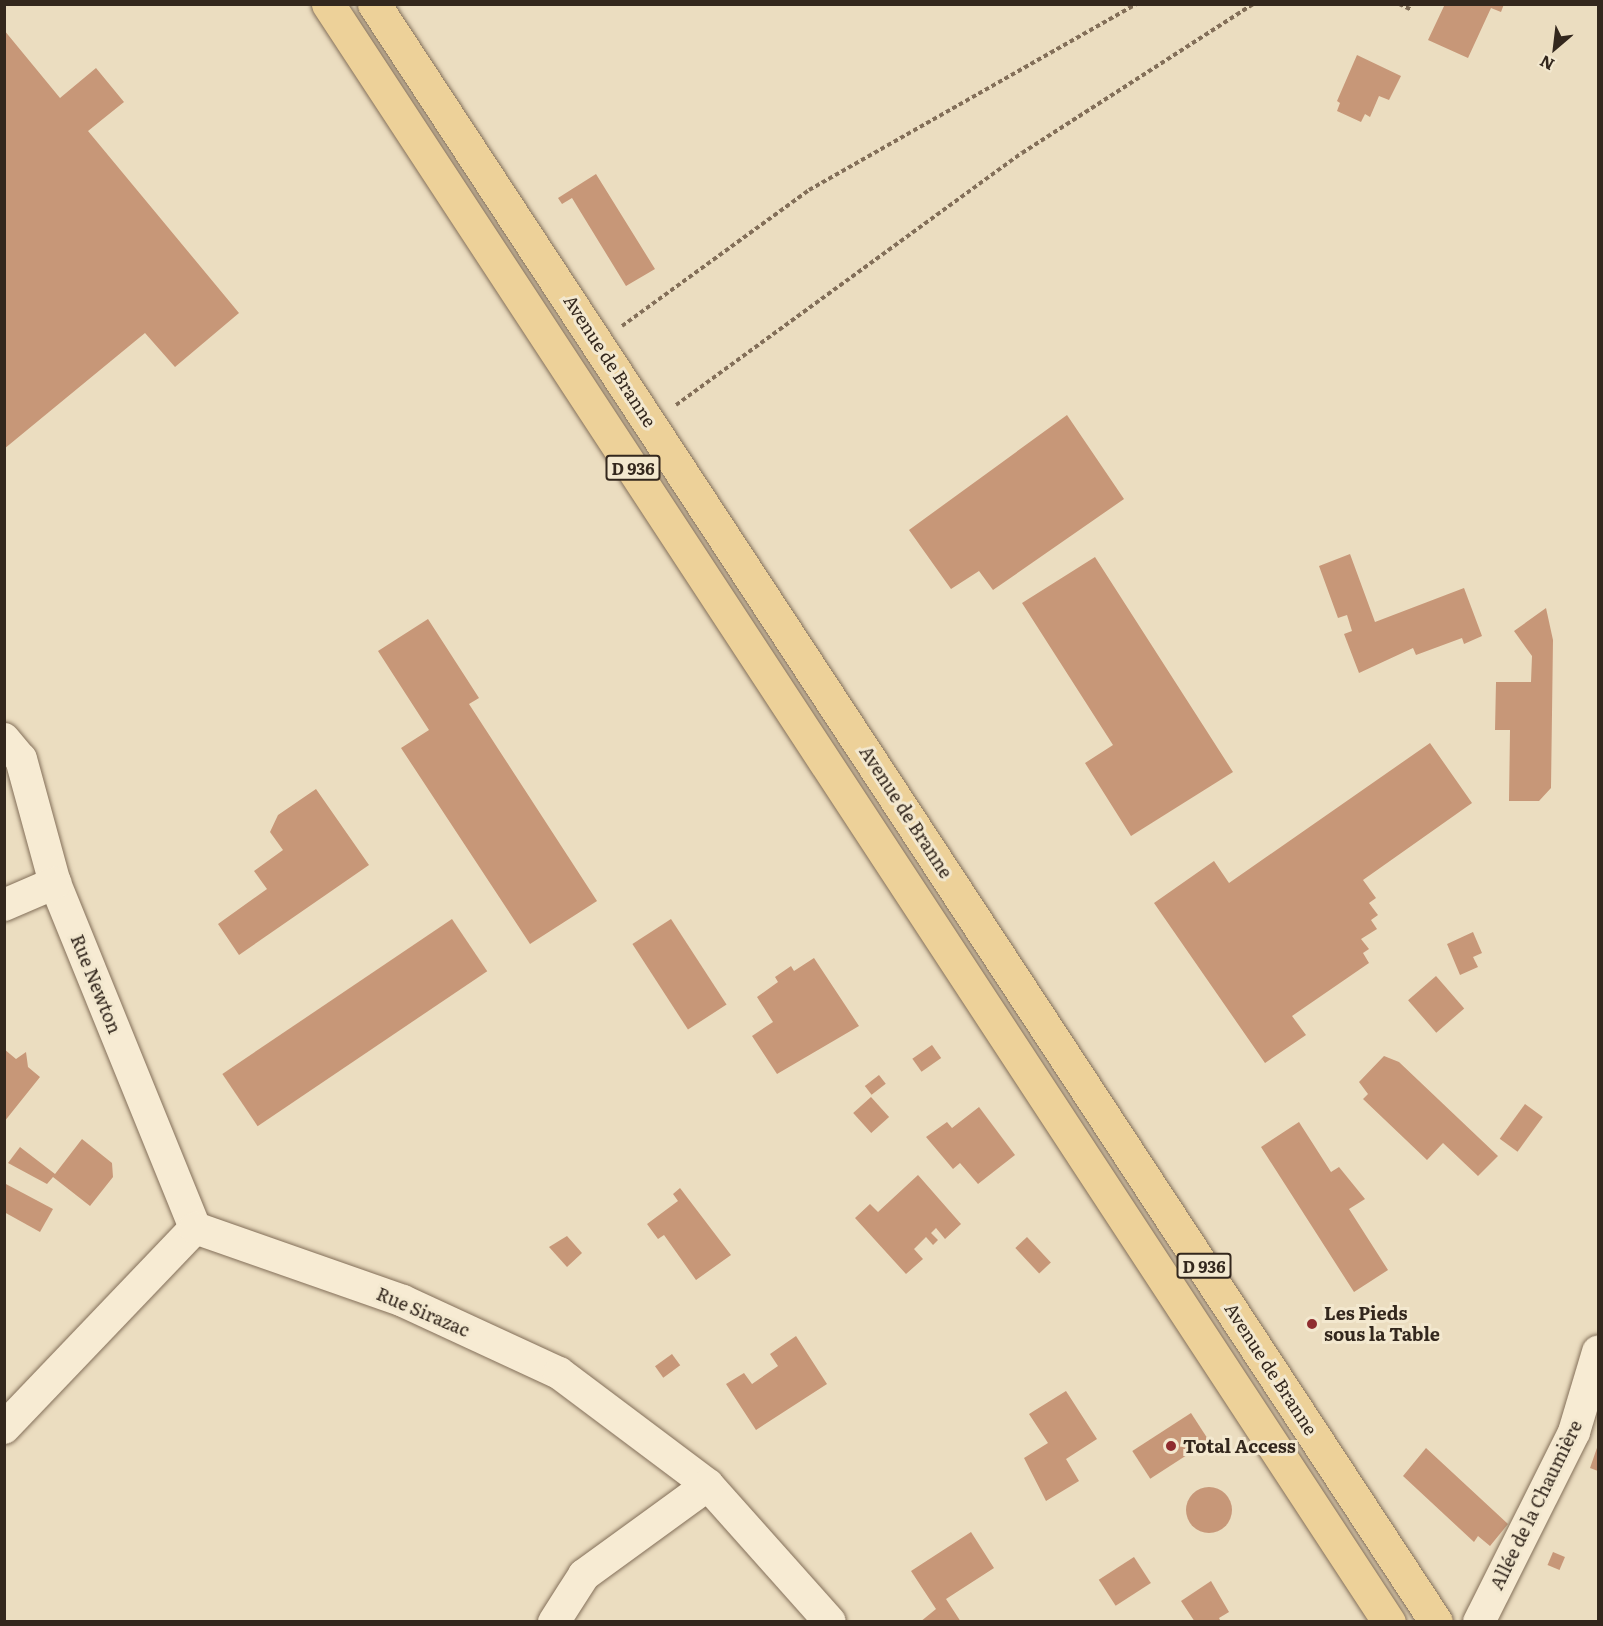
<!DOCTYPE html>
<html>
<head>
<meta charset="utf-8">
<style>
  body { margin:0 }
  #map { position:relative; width:1603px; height:1626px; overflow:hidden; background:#ebddc0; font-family:Literata,serif }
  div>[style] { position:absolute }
  .building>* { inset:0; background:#c79778; transform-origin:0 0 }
  .round { border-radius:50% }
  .path>* { height:4px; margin-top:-2px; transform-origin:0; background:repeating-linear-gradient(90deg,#836f59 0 4.5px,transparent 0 7.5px) }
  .roads { filter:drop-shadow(0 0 2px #836f59) drop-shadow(0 0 2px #836f59) }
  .street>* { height:32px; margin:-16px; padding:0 16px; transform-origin:16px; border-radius:16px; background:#f7ebd3 }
  .primary>* { height:33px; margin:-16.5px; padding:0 16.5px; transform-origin:16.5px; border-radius:16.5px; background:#edd199 }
  .dots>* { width:16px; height:16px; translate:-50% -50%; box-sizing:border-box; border:3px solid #f3e8cf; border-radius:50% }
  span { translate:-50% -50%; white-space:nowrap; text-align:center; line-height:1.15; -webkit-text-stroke:6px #f3e8cf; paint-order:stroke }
  .shield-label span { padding:2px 4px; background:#f3e8cf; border:2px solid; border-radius:4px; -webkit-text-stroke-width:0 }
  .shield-label { font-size:16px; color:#33271d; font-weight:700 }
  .street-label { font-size:18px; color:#33271d }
  .poi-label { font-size:18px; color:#33271d; font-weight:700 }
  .left { translate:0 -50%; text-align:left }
  .frame { position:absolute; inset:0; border:6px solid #33271d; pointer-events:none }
  .north { position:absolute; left:1525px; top:18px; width:60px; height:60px; -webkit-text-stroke:4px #f3e8cf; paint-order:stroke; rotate:208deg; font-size:16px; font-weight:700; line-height:24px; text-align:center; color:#33271d }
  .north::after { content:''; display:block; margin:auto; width:21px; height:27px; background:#33271d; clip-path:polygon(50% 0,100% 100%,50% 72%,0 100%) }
</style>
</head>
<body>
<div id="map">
  <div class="building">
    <i style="clip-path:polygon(1445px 4px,1504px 4px,1501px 12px,1491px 8px,1468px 58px,1428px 40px)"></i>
    <i style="clip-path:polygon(4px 30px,60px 98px,96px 68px,124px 102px,88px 131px,239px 313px,175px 367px,145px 333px,4px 449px)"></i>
    <i style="clip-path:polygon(1357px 55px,1401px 76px,1389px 100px,1379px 96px,1370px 117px,1365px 114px,1361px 122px,1337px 111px,1340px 103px,1337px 101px)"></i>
    <i style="clip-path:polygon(596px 174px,655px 269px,626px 286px,572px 198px,562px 204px,558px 198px)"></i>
    <i style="clip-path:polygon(1067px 415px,1124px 499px,993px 590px,979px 571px,951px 589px,909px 530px)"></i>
    <i style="clip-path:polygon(1350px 554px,1375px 622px,1464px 588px,1482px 636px,1464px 644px,1462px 638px,1416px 655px,1413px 648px,1359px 673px,1344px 634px,1352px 631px,1347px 615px,1338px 618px,1319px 566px)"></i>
    <i style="clip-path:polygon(1095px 557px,1233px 772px,1131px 836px,1085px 763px,1113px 745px,1022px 603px)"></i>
    <i style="clip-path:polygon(1546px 608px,1553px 640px,1551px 788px,1539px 801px,1509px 801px,1510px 730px,1495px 730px,1496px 682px,1531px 682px,1532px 656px,1514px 631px)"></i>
    <i style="clip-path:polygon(428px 619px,479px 698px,469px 704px,597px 901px,530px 944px,401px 748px,429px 730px,378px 651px)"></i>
    <i style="clip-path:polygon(1430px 743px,1472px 803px,1363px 880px,1376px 898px,1369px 903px,1378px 915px,1371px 920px,1377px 929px,1361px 939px,1369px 949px,1363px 953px,1369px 963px,1292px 1016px,1306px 1035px,1265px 1063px,1154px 903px,1214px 861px,1229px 883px)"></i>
    <i style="clip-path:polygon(316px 789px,369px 865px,239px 955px,218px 924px,267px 889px,254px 871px,283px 850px,270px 832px,278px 815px)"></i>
    <i style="left:452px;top:919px;width:63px;height:277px;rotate:56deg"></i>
    <i style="left:671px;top:919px;width:102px;height:46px;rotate:57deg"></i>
    <i style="clip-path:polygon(1473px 932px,1482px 953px,1473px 957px,1478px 967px,1460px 975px,1447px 944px)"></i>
    <i style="clip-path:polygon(814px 958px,859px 1026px,777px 1074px,752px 1036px,773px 1022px,757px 997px,778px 982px,775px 977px,791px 966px,794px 971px)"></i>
    <i style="left:1436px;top:976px;width:43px;height:37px;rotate:49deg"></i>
    <i style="left:932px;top:1045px;width:16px;height:24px;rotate:55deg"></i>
    <i style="clip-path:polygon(4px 1049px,16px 1059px,26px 1052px,28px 1067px,40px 1077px,4px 1122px)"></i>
    <i style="clip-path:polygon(1384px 1056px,1399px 1062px,1498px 1156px,1478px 1176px,1443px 1143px,1427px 1160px,1363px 1099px,1368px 1094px,1359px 1082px)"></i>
    <i style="left:879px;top:1075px;width:11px;height:18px;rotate:52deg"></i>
    <i style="left:871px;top:1097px;width:27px;height:24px;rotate:48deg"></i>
    <i style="left:1525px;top:1104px;width:22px;height:43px;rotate:36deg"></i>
    <i style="clip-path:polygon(979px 1107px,1015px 1155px,978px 1184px,960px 1163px,953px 1169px,926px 1137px,947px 1122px,952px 1128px)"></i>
    <i style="clip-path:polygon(1299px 1122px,1331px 1172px,1339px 1167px,1365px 1199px,1349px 1209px,1388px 1270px,1354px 1292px,1261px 1147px)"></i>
    <i style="clip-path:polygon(82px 1139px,112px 1163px,113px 1177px,90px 1206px,53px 1177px,47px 1184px,8px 1163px,20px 1147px,55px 1174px)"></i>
    <i style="clip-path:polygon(918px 1175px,961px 1224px,945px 1239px,936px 1228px,931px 1233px,938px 1240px,933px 1245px,926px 1237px,914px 1249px,923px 1259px,906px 1274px,855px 1218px,870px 1204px,878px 1212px)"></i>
    <i style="clip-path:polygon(4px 1183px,53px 1209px,40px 1232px,4px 1212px)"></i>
    <i style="clip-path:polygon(680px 1188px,731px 1255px,696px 1280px,664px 1235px,658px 1239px,647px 1224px,678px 1201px,673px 1194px)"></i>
    <i style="clip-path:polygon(567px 1236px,582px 1253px,567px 1267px,549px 1247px)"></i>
    <i style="left:1027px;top:1237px;width:35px;height:16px;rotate:47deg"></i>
    <i style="clip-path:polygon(796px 1336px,827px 1384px,756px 1430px,726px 1384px,744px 1373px,752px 1384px,778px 1366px,770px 1354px)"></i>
    <i style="left:672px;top:1354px;width:14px;height:21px;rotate:54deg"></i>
    <i style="clip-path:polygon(1066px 1391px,1097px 1439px,1066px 1459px,1079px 1481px,1046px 1501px,1024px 1458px,1048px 1443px,1029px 1414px)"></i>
    <i style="left:1191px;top:1413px;width:33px;height:70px;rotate:57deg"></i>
    <i style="clip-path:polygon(1598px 1445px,1598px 1471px,1590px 1468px)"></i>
    <i style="clip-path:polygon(1426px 1448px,1508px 1524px,1490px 1546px,1478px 1536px,1474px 1542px,1403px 1476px)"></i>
    <i class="round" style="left:1186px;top:1487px;width:46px;height:46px"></i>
    <i style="clip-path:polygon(971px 1532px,994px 1568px,946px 1599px,961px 1622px,920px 1622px,936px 1609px,911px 1571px)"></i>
    <i style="left:1553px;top:1552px;width:13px;height:14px;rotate:23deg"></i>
    <i style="left:1134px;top:1557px;width:31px;height:42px;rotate:57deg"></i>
    <i style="clip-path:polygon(1211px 1581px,1229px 1612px,1219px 1618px,1221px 1622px,1195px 1622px,1181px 1601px)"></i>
  </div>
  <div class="path">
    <i style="left:1399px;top:4px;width:14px;rotate:25deg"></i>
    <i style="left:622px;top:326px;width:231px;rotate:-36deg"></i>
    <i style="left:809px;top:190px;width:377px;rotate:-29.6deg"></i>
    <i style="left:676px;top:405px;width:428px;rotate:-36.1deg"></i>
    <i style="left:1022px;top:153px;width:275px;rotate:-32.8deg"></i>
  </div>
  <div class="roads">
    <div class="street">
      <i style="left:4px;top:739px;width:26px;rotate:50deg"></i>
      <i style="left:21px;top:759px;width:129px;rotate:74.7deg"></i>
      <i style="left:55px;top:883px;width:372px;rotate:67.9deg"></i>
      <i style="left:4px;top:905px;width:56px;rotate:-23.3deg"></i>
      <i style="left:4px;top:1428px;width:277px;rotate:-46.3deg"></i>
      <i style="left:195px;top:1228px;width:220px;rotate:19.3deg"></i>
      <i style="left:403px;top:1301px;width:172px;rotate:24.8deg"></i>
      <i style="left:559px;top:1373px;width:186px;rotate:36.9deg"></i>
      <i style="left:708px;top:1485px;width:183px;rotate:48.3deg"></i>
      <i style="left:554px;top:1622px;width:56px;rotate:-57.4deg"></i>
      <i style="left:584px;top:1575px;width:153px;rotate:-36deg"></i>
      <i style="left:1479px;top:1622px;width:212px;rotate:-63.4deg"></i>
      <i style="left:1574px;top:1432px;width:84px;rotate:-73.3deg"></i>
    </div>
    <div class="primary">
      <i style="left:328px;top:4px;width:1935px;rotate:56.75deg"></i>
      <i style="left:374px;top:4px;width:1935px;rotate:56.72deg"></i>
    </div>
  </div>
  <div class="dots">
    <i style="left:1312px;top:1324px;background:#8f2c2f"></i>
    <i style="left:1171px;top:1446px;background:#8f2c2f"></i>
  </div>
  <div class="shield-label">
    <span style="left:633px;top:468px">D 936</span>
    <span style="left:1204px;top:1266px">D 936</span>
  </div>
  <div class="street-label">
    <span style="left:610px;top:361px;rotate:57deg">Avenue de Branne</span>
    <span style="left:906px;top:812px;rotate:57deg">Avenue de Branne</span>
    <span style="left:96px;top:984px;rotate:68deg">Rue Newton</span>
    <span style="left:423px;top:1312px;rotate:23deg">Rue Sirazac</span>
    <span style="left:1271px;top:1369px;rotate:57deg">Avenue de Branne</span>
    <span style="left:1536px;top:1505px;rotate:-64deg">Allée de la Chaumière</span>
  </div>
  <div class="poi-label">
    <span class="left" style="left:1324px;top:1324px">Les Pieds<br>sous la Table</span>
    <span class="left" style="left:1183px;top:1446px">Total Access</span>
  </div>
  <div class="frame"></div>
  <div class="north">N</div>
</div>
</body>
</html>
